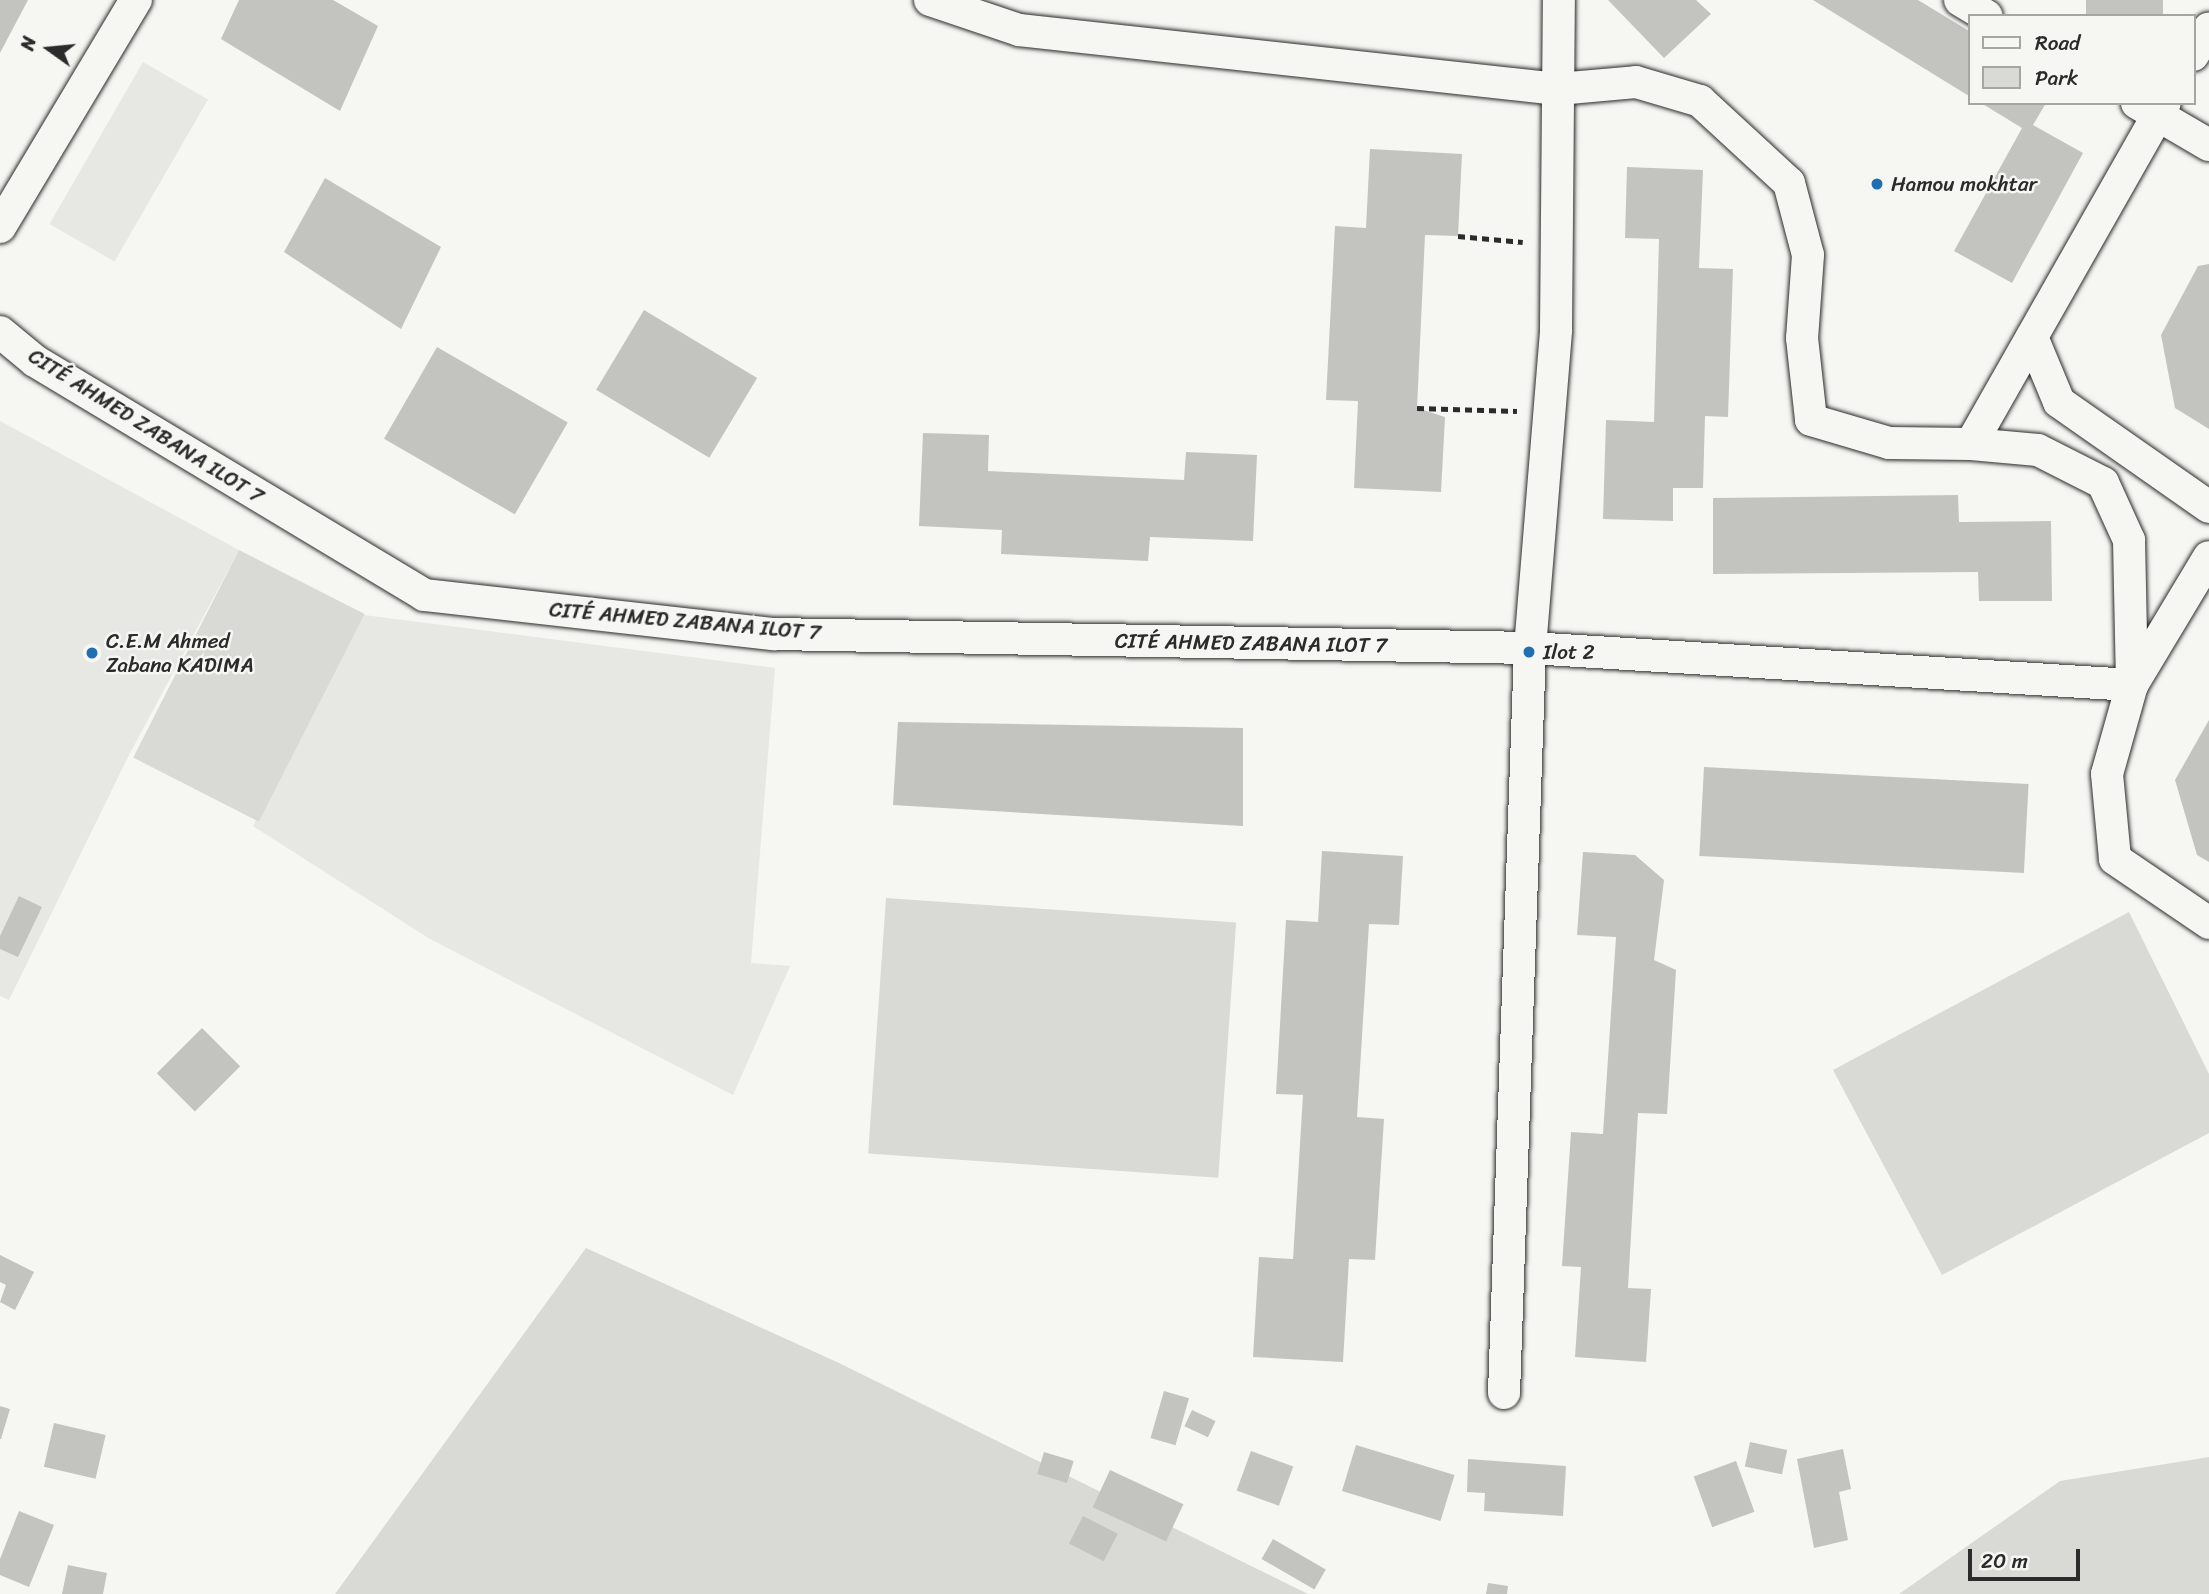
<!DOCTYPE html>
<html>
<head>
<meta charset="utf-8">
<style>
  body { margin:0 }
  #map { position:relative; width:2209px; height:1594px; overflow:hidden; background:#f6f6f2; font-family:Sriracha,sans-serif }
  div>[style] { position:absolute }
  .built>* { inset:0; background:#e7e7e3; transform-origin:0 0 }
  .green>* { inset:0; background:#d9d9d5; transform-origin:0 0 }
  .building>* { inset:0; background:#c3c3c0; transform-origin:0 0 }
  .path>* { height:4.5px; margin-top:-2.25px; transform-origin:0; background:repeating-linear-gradient(90deg,#2b2b2b 0 7px,transparent 0 12px) }
  .roads { filter:drop-shadow(0 0 2px #2b2b2b) drop-shadow(0 0 2px #2b2b2b) }
  .minor>* { height:32px; margin:-16px; padding:0 16px; transform-origin:16px; border-radius:16px; background:#f6f6f2 }
  .dots>* { width:19px; height:19px; translate:-50% -50%; box-sizing:border-box; border:4px solid #f6f6f2; border-radius:50% }
  span { translate:-50% -50%; white-space:nowrap; text-align:center; line-height:1.15; -webkit-text-stroke:5px #f6f6f2; paint-order:stroke }
  .poi-label { font-size:21px; color:#2b2b2b }
  .left { translate:0 -50%; text-align:left }
  .street-label { font-size:21px; color:#2b2b2b }
  .legend { position:absolute; left:1968px; top:14px; width:228px; height:91px; box-sizing:border-box; background:#f6f6f2; border:2px solid #a5a5a2; margin:0; padding:9px 12px; list-style:none; font-size:21px; color:#2b2b2b }
  .legend li { display:flex; align-items:center; gap:14px; height:35px }
  .legend b { width:35px; border:2px solid #a5a5a2 }
  .north { position:absolute; left:14px; top:14px; width:70px; height:70px; -webkit-text-stroke:5px #f6f6f2; paint-order:stroke; rotate:285deg; font-size:19px; font-weight:700; line-height:28px; text-align:center; color:#2b2b2b }
  .north::after { content:''; display:block; margin:auto; width:24px; height:32px; background:#2b2b2b; clip-path:polygon(50% 0,100% 100%,50% 72%,0 100%) }
  .scale { position:absolute; left:1968px; top:1549px; width:112px; height:32px; box-sizing:border-box; border:4px solid #2b2b2b; border-top:0; padding-left:9px; font-size:21px; line-height:24px; white-space:nowrap; color:#2b2b2b; -webkit-text-stroke:5px #f6f6f2; paint-order:stroke }
</style>
</head>
<body>
<div id="map">
  <div class="built">
    <i style="left:143px;top:62px;width:75px;height:187px;rotate:30deg"></i>
    <i style="clip-path:polygon(0 421px,239px 550px,129px 755px,9px 1000px,0 996px)"></i>
    <i style="clip-path:polygon(364px 615px,775px 668px,751px 963px,790px 966px,733px 1095px,430px 939px,253px 826px)"></i>
  </div>
  <div class="green">
    <i style="left:239px;top:550px;width:141px;height:233px;rotate:27deg"></i>
    <i style="left:886px;top:898px;width:351px;height:256px;rotate:4deg"></i>
    <i style="clip-path:polygon(2129px 912px,2209px 1074px,2209px 1133px,1942px 1275px,1833px 1070px)"></i>
    <i style="clip-path:polygon(586px 1248px,839px 1363px,1308px 1594px,335px 1594px)"></i>
    <i style="clip-path:polygon(2209px 1457px,2209px 1594px,1899px 1594px,2060px 1481px)"></i>
  </div>
  <div class="building">
    <i style="clip-path:polygon(0 0,28px 0,0 53px)"></i>
    <i style="clip-path:polygon(239px 0,333px 0,378px 26px,340px 111px,221px 39px)"></i>
    <i style="clip-path:polygon(1608px 0,1696px 0,1711px 14px,1664px 58px)"></i>
    <i style="clip-path:polygon(1813px 0,1918px 0,1969px 31px,1969px 96px)"></i>
    <i style="left:2086px;top:0;width:77px;height:16px"></i>
    <i style="clip-path:polygon(1981px 103px,2046px 103px,2033px 125px,2083px 153px,2012px 283px,1954px 251px,2022px 128px)"></i>
    <i style="clip-path:polygon(1370px 149px,1462px 154px,1458px 236px,1425px 235px,1417px 408px,1445px 417px,1441px 492px,1354px 488px,1358px 401px,1326px 400px,1335px 226px,1366px 228px)"></i>
    <i style="clip-path:polygon(1627px 167px,1703px 170px,1699px 268px,1733px 269px,1728px 417px,1705px 416px,1703px 488px,1673px 488px,1673px 521px,1603px 519px,1606px 420px,1654px 422px,1659px 239px,1625px 238px)"></i>
    <i style="clip-path:polygon(325px 178px,441px 247px,401px 329px,284px 252px)"></i>
    <i style="clip-path:polygon(2209px 264px,2209px 429px,2175px 408px,2161px 335px,2198px 266px)"></i>
    <i style="left:644px;top:310px;width:132px;height:93px;rotate:31deg"></i>
    <i style="left:437px;top:347px;width:151px;height:106px;rotate:30deg"></i>
    <i style="clip-path:polygon(923px 433px,989px 435px,988px 471px,1184px 480px,1186px 452px,1257px 455px,1253px 541px,1150px 537px,1148px 561px,1001px 554px,1002px 530px,919px 526px)"></i>
    <i style="clip-path:polygon(1958px 495px,1959px 522px,2051px 521px,2052px 601px,1979px 601px,1978px 572px,1713px 574px,1713px 498px)"></i>
    <i style="clip-path:polygon(2209px 720px,2209px 862px,2197px 855px,2175px 780px)"></i>
    <i style="clip-path:polygon(898px 722px,1243px 728px,1243px 826px,893px 805px)"></i>
    <i style="left:1704px;top:767px;width:325px;height:89px;rotate:3deg"></i>
    <i style="clip-path:polygon(1322px 851px,1403px 856px,1399px 925px,1369px 924px,1357px 1117px,1384px 1119px,1375px 1260px,1349px 1259px,1343px 1362px,1253px 1357px,1259px 1257px,1293px 1259px,1303px 1095px,1276px 1094px,1286px 920px,1318px 922px)"></i>
    <i style="clip-path:polygon(1583px 852px,1635px 855px,1664px 880px,1654px 960px,1676px 970px,1667px 1114px,1638px 1113px,1628px 1288px,1651px 1289px,1646px 1362px,1575px 1357px,1581px 1267px,1562px 1266px,1571px 1132px,1603px 1134px,1616px 937px,1577px 935px)"></i>
    <i style="clip-path:polygon(19px 896px,42px 907px,18px 957px,0 949px,0 936px)"></i>
    <i style="left:202px;top:1028px;width:54px;height:64px;rotate:45deg"></i>
    <i style="clip-path:polygon(0 1255px,34px 1272px,15px 1310px,0 1302px,6px 1285px,0 1282px)"></i>
    <i style="left:1164px;top:1391px;width:26px;height:49px;rotate:16deg"></i>
    <i style="clip-path:polygon(0 1406px,10px 1409px,1px 1439px,0 1439px)"></i>
    <i style="left:1192px;top:1410px;width:26px;height:18px;rotate:25deg"></i>
    <i style="left:54px;top:1423px;width:53px;height:45px;rotate:13deg"></i>
    <i style="left:1750px;top:1442px;width:38px;height:25px;rotate:12deg"></i>
    <i style="left:1356px;top:1445px;width:103px;height:48px;rotate:17deg"></i>
    <i style="clip-path:polygon(1843px 1449px,1851px 1489px,1839px 1492px,1848px 1540px,1814px 1548px,1797px 1459px)"></i>
    <i style="left:1251px;top:1451px;width:45px;height:42px;rotate:20deg"></i>
    <i style="left:1044px;top:1452px;width:31px;height:23px;rotate:17deg"></i>
    <i style="clip-path:polygon(1468px 1459px,1566px 1466px,1563px 1516px,1484px 1511px,1485px 1493px,1467px 1492px)"></i>
    <i style="left:1736px;top:1461px;width:54px;height:45px;rotate:70deg"></i>
    <i style="left:1110px;top:1470px;width:81px;height:41px;rotate:25deg"></i>
    <i style="clip-path:polygon(19px 1511px,54px 1525px,29px 1587px,0 1575px,0 1559px)"></i>
    <i style="left:1083px;top:1516px;width:39px;height:31px;rotate:27deg"></i>
    <i style="left:1273px;top:1539px;width:61px;height:23px;rotate:30deg"></i>
    <i style="clip-path:polygon(68px 1565px,107px 1573px,103px 1594px,62px 1594px)"></i>
    <i style="clip-path:polygon(1488px 1583px,1508px 1586px,1507px 1594px,1486px 1594px)"></i>
  </div>
  <div class="path">
    <i style="left:1458px;top:236px;width:65px;rotate:5.3deg"></i>
    <i style="left:1417px;top:408px;width:100px;rotate:1.7deg"></i>
  </div>
  <div class="roads">
    <div class="minor">
      <i style="left:930px;top:0;width:94px;rotate:18.6deg"></i>
      <i style="left:1019px;top:30px;width:542px;rotate:6.25deg"></i>
      <i style="left:1558px;top:89px;width:78px;rotate:-5.1deg"></i>
      <i style="left:1636px;top:82px;width:67px;rotate:16.5deg"></i>
      <i style="left:1700px;top:101px;width:121px;rotate:42.7deg"></i>
      <i style="left:1789px;top:183px;width:74px;rotate:75.2deg"></i>
      <i style="left:1808px;top:255px;width:83px;rotate:94.1deg"></i>
      <i style="left:1802px;top:338px;width:82px;rotate:83.7deg"></i>
      <i style="left:1811px;top:420px;width:81px;rotate:16.4deg"></i>
      <i style="left:1889px;top:443px;width:82px;rotate:0.7deg"></i>
      <i style="left:1971px;top:444px;width:67px;rotate:5.1deg"></i>
      <i style="left:2038px;top:450px;width:73px;rotate:26.9deg"></i>
      <i style="left:2103px;top:483px;width:63px;rotate:65.5deg"></i>
      <i style="left:2129px;top:540px;width:145px;rotate:88.8deg"></i>
      <i style="left:2132px;top:685px;width:149px;rotate:-59deg"></i>
      <i style="left:1960px;top:0;width:31px;rotate:31deg"></i>
      <i style="left:2193px;top:55px;width:31px;rotate:-59deg"></i>
      <i style="left:2137px;top:103px;width:83px;rotate:30.3deg"></i>
      <i style="left:0;top:227px;width:265px;rotate:-59.1deg"></i>
      <i style="left:0;top:332px;width:45px;rotate:39.6deg"></i>
      <i style="left:35px;top:361px;width:454px;rotate:31deg"></i>
      <i style="left:424px;top:595px;width:352px;rotate:6.4deg"></i>
      <i style="left:774px;top:634px;width:756px;rotate:1.06deg"></i>
      <i style="left:1530px;top:648px;width:603px;rotate:3.52deg"></i>
      <i style="left:2132px;top:685px;width:92px;rotate:105.7deg"></i>
      <i style="left:2107px;top:774px;width:85px;rotate:84.6deg"></i>
      <i style="left:2115px;top:859px;width:114px;rotate:34.2deg"></i>
      <i style="left:2032px;top:337px;width:70px;rotate:67.4deg"></i>
      <i style="left:2059px;top:402px;width:183px;rotate:35deg"></i>
      <i style="left:1971px;top:444px;width:392px;rotate:-60.4deg"></i>
      <i style="left:1504px;top:1393px;width:745px;rotate:-88deg"></i>
      <i style="left:1530px;top:648px;width:319px;rotate:-85.3deg"></i>
      <i style="left:1556px;top:330px;width:330px;rotate:-89.5deg"></i>
    </div>
  </div>
  <div class="dots">
    <i style="left:1877px;top:184px;background:#1f6fb2"></i>
    <i style="left:1529px;top:652px;background:#1f6fb2"></i>
    <i style="left:92px;top:653px;background:#1f6fb2"></i>
  </div>
  <div class="poi-label">
    <span class="left" style="left:1891px;top:184px">Hamou mokhtar</span>
    <span class="left" style="left:106px;top:653px">C.E.M Ahmed<br>Zabana KADIMA</span>
    <span class="left" style="left:1543px;top:652px">Ilot 2</span>
  </div>
  <div class="street-label">
    <span style="left:146px;top:426px;rotate:32deg">CITÉ AHMED ZABANA ILOT 7</span>
    <span style="left:685px;top:621px;rotate:5deg">CITÉ AHMED ZABANA ILOT 7</span>
    <span style="left:1251px;top:643px;rotate:1deg">CITÉ AHMED ZABANA ILOT 7</span>
  </div>
  <ul class="legend">
  <li><b style="height:9px;background:#f6f6f2"></b>Road</li>
  <li><b style="height:19px;background:#d9d9d5"></b>Park</li>
  </ul>
  <div class="north">N</div>
  <div class="scale">20 m</div>
</div>
</body>
</html>
